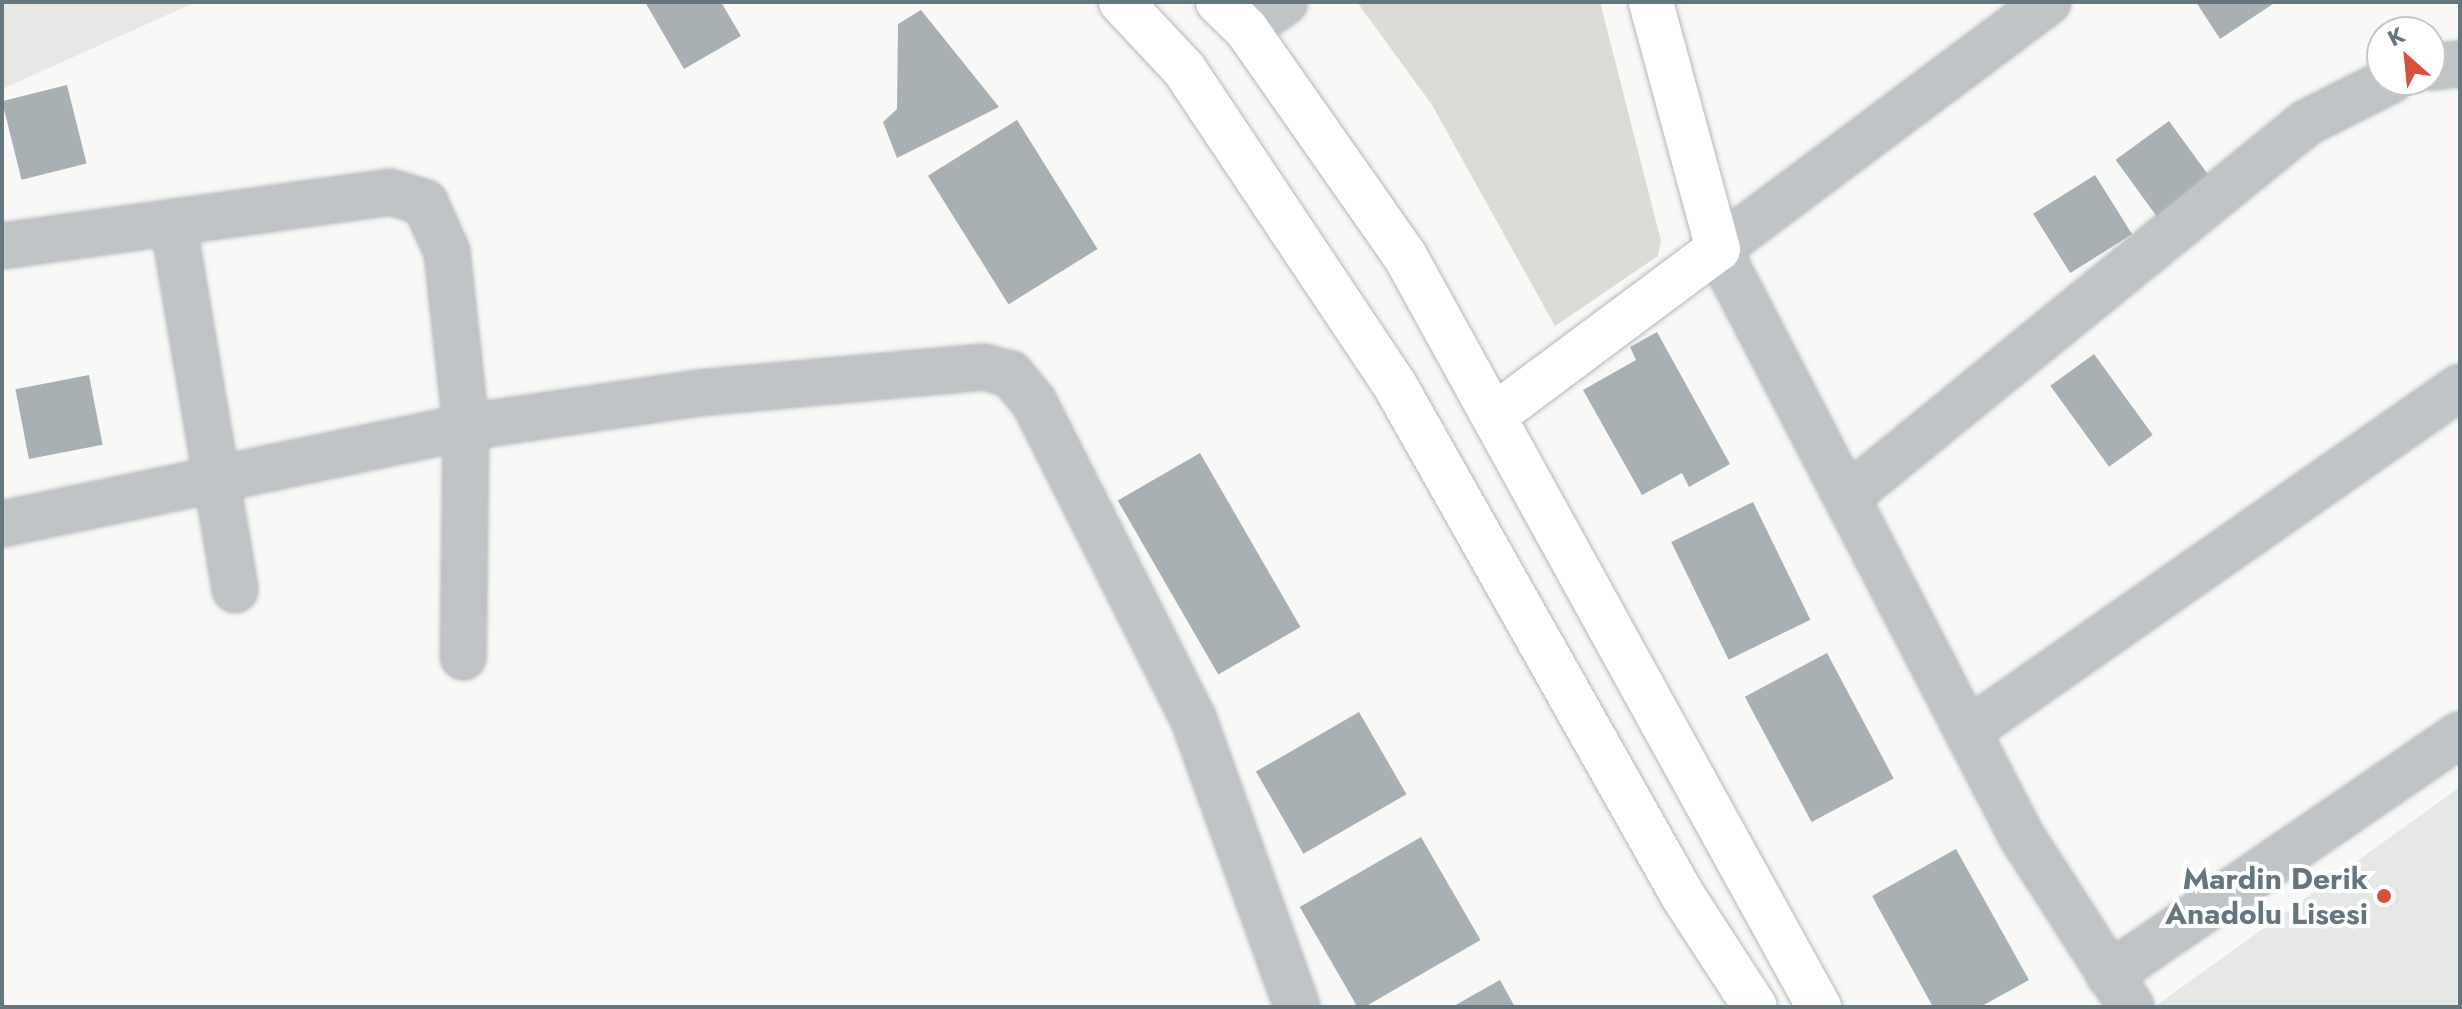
<!DOCTYPE html>
<html>
<head>
<meta charset="utf-8">
<style>
  body { margin:0 }
  #map { position:relative; width:2462px; height:1009px; overflow:hidden; background:#f8f8f6; font-family:Jost,sans-serif }
  div>[style] { position:absolute }
  .built>* { inset:0; background:#e6e8e6 }
  .green>* { inset:0; background:#d9ddd5 }
  .building>* { inset:0; background:#a8b0b4; transform-origin:0 0 }
  .roads { filter:drop-shadow(0 0 2px #b2b8bc) drop-shadow(0 0 2px #b2b8bc) }
  .street>* { height:44px; margin:-22px; padding:0 22px; transform-origin:22px; border-radius:22px; background:#c0c4c7 }
  .secondary>* { height:44px; margin:-22px; padding:0 22px; transform-origin:22px; border-radius:22px; background:#fff }
  .dots>* { width:22px; height:22px; translate:-50% -50%; box-sizing:border-box; border:4px solid #fff; border-radius:50% }
  span { translate:-50% -50%; white-space:nowrap; text-align:center; line-height:1.15; -webkit-text-stroke:8px #fff; paint-order:stroke }
  .poi-label { font-size:30px; color:#66767e; font-weight:700 }
  .right { translate:-100% -50%; text-align:right }
  .frame { position:absolute; inset:0; border:4px solid #66767e; pointer-events:none }
  .north { position:absolute; left:2366px; top:16px; width:80px; height:80px; box-sizing:border-box; background:#fff; border:2px solid #c2c8cb; border-radius:50%; rotate:333deg; font-size:22px; font-weight:700; line-height:32px; text-align:center; color:#66767e }
  .north::after { content:''; display:block; margin:auto; width:28px; height:36px; background:#d55139; clip-path:polygon(50% 0,100% 100%,50% 72%,0 100%) }
</style>
</head>
<body>
<div id="map">
  <div class="built">
    <i style="clip-path:polygon(2px 2px,196px 2px,2px 89px)"></i>
    <i style="clip-path:polygon(2460px 787px,2460px 1007px,2158px 1007px,2157px 1005px)"></i>
  </div>
  <div class="green">
    <i style="clip-path:polygon(1357px 2px,1600px 2px,1661px 241px,1658px 256px,1555px 326px,1432px 105px)"></i>
  </div>
  <div class="building">
    <i style="clip-path:polygon(645px 2px,721px 2px,741px 36px,684px 69px)"></i>
    <i style="clip-path:polygon(2196px 2px,2276px 2px,2220px 39px)"></i>
    <i style="clip-path:polygon(921px 10px,999px 107px,897px 158px,883px 122px,897px 109px,898px 24px)"></i>
    <i style="left:67px;top:85px;width:81px;height:67px;rotate:76deg"></i>
    <i style="left:1017px;top:120px;width:152px;height:105px;rotate:58deg"></i>
    <i style="left:2169px;top:121px;width:74px;height:66px;rotate:54deg"></i>
    <i style="left:2095px;top:175px;width:70px;height:73px;rotate:58deg"></i>
    <i style="clip-path:polygon(1657px 332px,1730px 464px,1689px 487px,1682px 473px,1642px 495px,1583px 390px,1636px 360px,1630px 347px)"></i>
    <i style="left:2094px;top:354px;width:100px;height:54px;rotate:54deg"></i>
    <i style="left:89px;top:375px;width:71px;height:75px;rotate:79deg"></i>
    <i style="left:1200px;top:453px;width:201px;height:95px;rotate:60deg"></i>
    <i style="left:1753px;top:502px;width:131px;height:91px;rotate:64deg"></i>
    <i style="left:1827px;top:653px;width:142px;height:93px;rotate:62deg"></i>
    <i style="left:1359px;top:712px;width:95px;height:119px;rotate:60deg"></i>
    <i style="left:1421px;top:837px;width:119px;height:140px;rotate:60deg"></i>
    <i style="clip-path:polygon(1956px 849px,2029px 980px,1980px 1007px,1933px 1007px,1872px 896px)"></i>
    <i style="clip-path:polygon(1500px 980px,1515px 1007px,1452px 1007px)"></i>
  </div>
  <div class="roads">
    <div class="street">
      <i style="left:2048px;top:2px;width:412px;rotate:143.2deg"></i>
      <i style="left:1718px;top:249px;width:662px;rotate:62.66deg"></i>
      <i style="left:2022px;top:837px;width:202px;rotate:57.3deg"></i>
      <i style="left:1246px;top:29px;width:47px;rotate:-34.7deg"></i>
      <i style="left:2430px;top:67px;width:30px;rotate:-6deg"></i>
      <i style="left:173px;top:222px;width:373px;rotate:80.4deg"></i>
      <i style="left:2px;top:246px;width:392px;rotate:-7.9deg"></i>
      <i style="left:390px;top:192px;width:37px;rotate:17deg"></i>
      <i style="left:425px;top:203px;width:54px;rotate:65.8deg"></i>
      <i style="left:447px;top:252px;width:176px;rotate:83.8deg"></i>
      <i style="left:466px;top:427px;width:230px;rotate:90.7deg"></i>
      <i style="left:1847px;top:497px;width:592px;rotate:-39.17deg"></i>
      <i style="left:2306px;top:123px;width:95px;rotate:-26.8deg"></i>
      <i style="left:2px;top:524px;width:474px;rotate:-11.8deg"></i>
      <i style="left:466px;top:427px;width:234px;rotate:-8.3deg"></i>
      <i style="left:698px;top:393px;width:287px;rotate:-5.2deg"></i>
      <i style="left:984px;top:367px;width:28px;rotate:15deg"></i>
      <i style="left:1011px;top:374px;width:36px;rotate:51deg"></i>
      <i style="left:1034px;top:402px;width:354px;rotate:63.3deg"></i>
      <i style="left:1193px;top:718px;width:307px;rotate:70.2deg"></i>
      <i style="left:1968px;top:731px;width:600px;rotate:-34.96deg"></i>
      <i style="left:2109px;top:975px;width:425px;rotate:-34.4deg"></i>
    </div>
    <div class="secondary">
      <i style="left:1121px;top:2px;width:92px;rotate:46.8deg"></i>
      <i style="left:1184px;top:69px;width:382px;rotate:56.3deg"></i>
      <i style="left:1396px;top:387px;width:584px;rotate:60.58deg"></i>
      <i style="left:1683px;top:896px;width:132px;rotate:57deg"></i>
      <i style="left:1218px;top:2px;width:39px;rotate:44deg"></i>
      <i style="left:1246px;top:29px;width:277px;rotate:55deg"></i>
      <i style="left:1405px;top:256px;width:858px;rotate:61.13deg"></i>
      <i style="left:1495px;top:415px;width:278px;rotate:-36.7deg"></i>
      <i style="left:1718px;top:249px;width:256px;rotate:-105.2deg"></i>
    </div>
  </div>
  <div class="dots">
    <i style="left:2384px;top:896px;background:#d55139"></i>
  </div>
  <div class="poi-label">
    <span class="right" style="left:2368px;top:896px">Mardin Derik<br>Anadolu Lisesi</span>
  </div>
  <div class="frame"></div>
  <div class="north">K</div>
</div>
</body>
</html>
